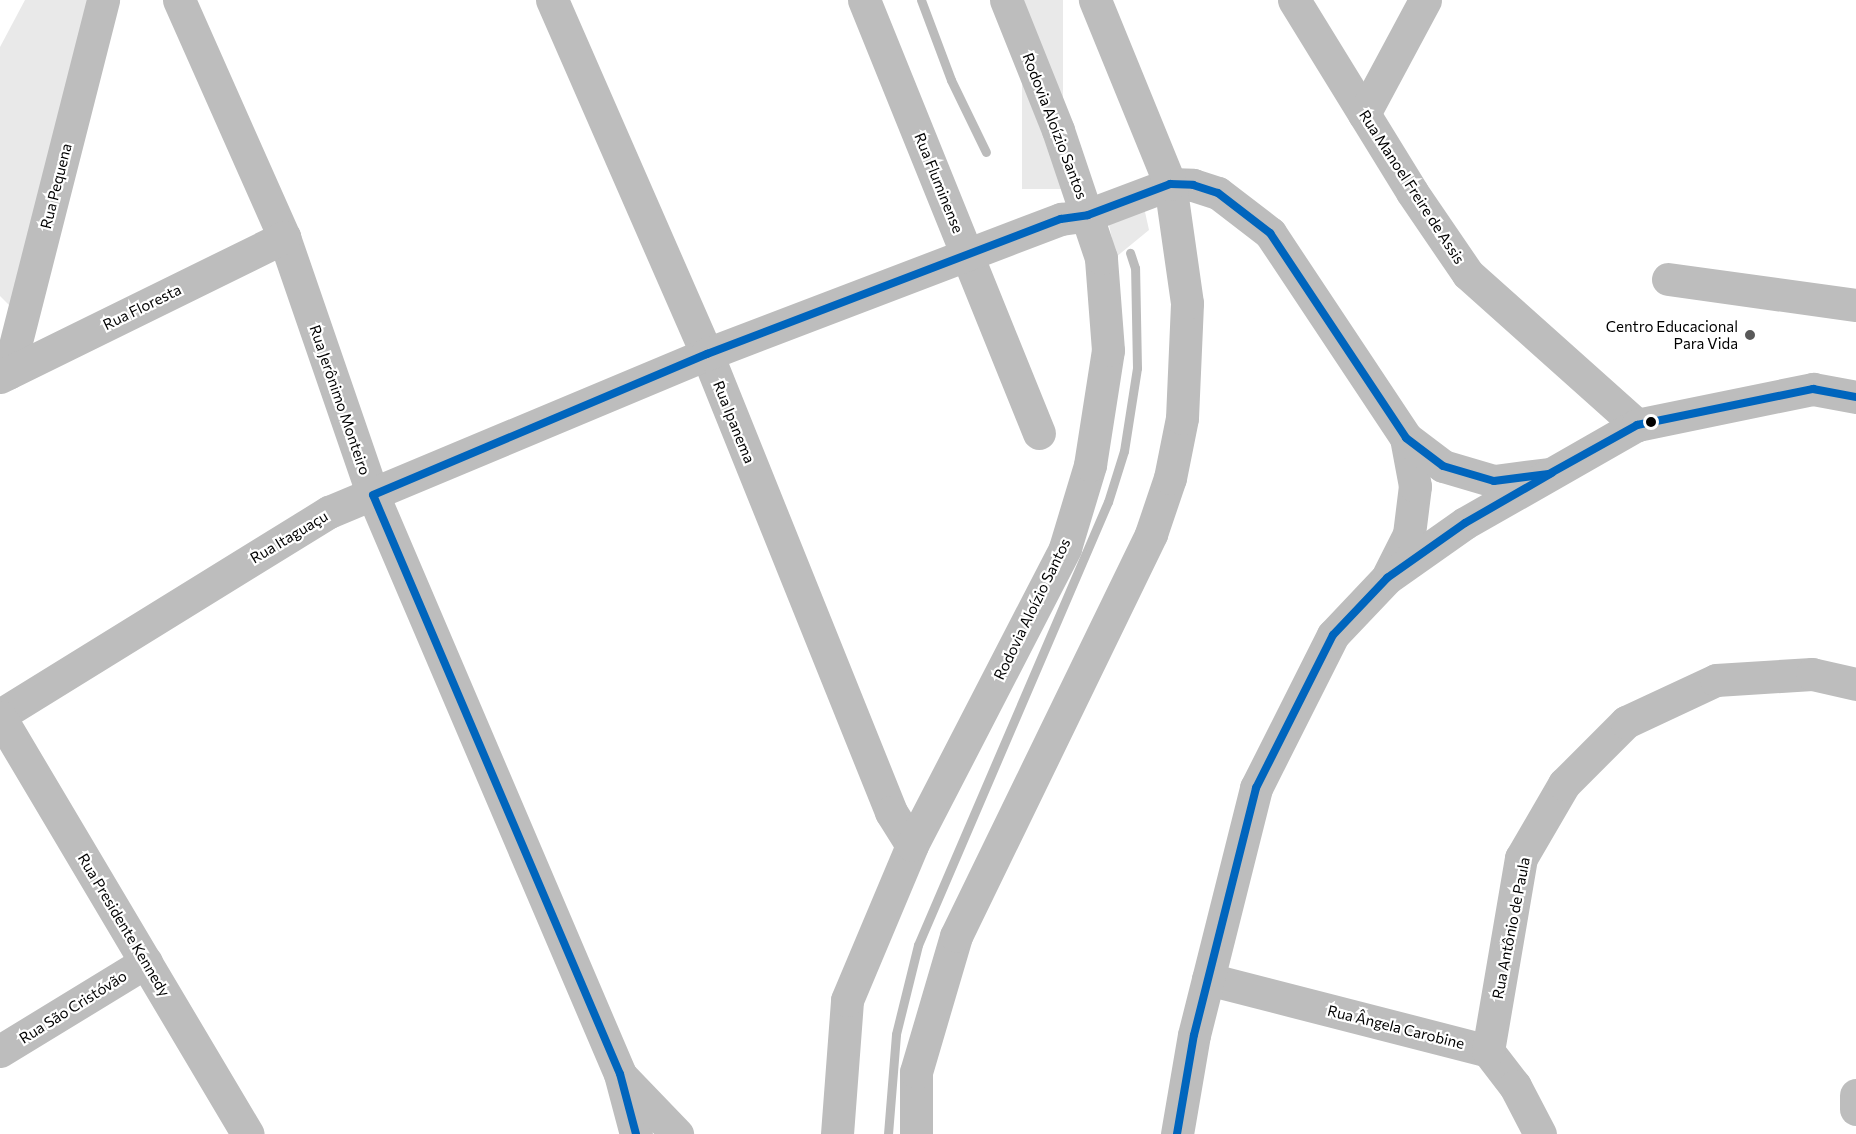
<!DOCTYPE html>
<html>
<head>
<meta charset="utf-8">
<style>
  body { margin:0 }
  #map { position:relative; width:1856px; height:1134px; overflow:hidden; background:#fff; font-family:Commissioner,sans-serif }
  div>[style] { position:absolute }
  .green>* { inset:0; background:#e9e9e9; transform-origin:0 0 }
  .stream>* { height:9px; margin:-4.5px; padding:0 4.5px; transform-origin:4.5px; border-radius:4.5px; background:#bbb }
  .minor>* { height:33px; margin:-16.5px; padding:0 16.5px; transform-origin:16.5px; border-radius:16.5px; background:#bdbdbd }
  .major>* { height:33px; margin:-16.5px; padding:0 16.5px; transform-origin:16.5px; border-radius:16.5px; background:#bdbdbd }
  .bus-1>* { height:8px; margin:-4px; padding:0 4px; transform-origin:4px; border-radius:4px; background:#0065bd }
  .dots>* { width:16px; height:16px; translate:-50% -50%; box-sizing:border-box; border:3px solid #fff; border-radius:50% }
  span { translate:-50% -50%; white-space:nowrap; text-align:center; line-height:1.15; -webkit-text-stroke:4.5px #fff; paint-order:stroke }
  .street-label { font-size:15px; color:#000 }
  .poi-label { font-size:15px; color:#000 }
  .right { translate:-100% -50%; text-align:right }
</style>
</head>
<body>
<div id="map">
  <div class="green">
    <i style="clip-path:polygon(25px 0,90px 0,10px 306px,0 296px,0 47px)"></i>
    <i style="left:1022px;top:0;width:41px;height:189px"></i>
    <i style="clip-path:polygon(1141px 194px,1149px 230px,1116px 257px,1106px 211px)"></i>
  </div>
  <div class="stream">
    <i style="left:921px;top:0;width:85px;rotate:69.4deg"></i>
    <i style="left:951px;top:80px;width:80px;rotate:64.1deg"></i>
    <i style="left:888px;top:1134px;width:100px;rotate:-85.4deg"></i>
    <i style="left:896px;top:1034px;width:92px;rotate:-76.1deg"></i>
    <i style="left:918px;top:945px;width:482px;rotate:-66.8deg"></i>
    <i style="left:1108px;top:502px;width:53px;rotate:-72.6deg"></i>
    <i style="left:1124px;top:451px;width:84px;rotate:-81.1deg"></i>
    <i style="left:1137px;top:368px;width:100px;rotate:-91.1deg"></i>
    <i style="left:1135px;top:268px;width:16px;rotate:-108deg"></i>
  </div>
  <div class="minor">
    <i style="left:179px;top:0;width:259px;rotate:66.1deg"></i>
    <i style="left:284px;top:237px;width:273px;rotate:71deg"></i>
    <i style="left:373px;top:495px;width:629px;rotate:66.9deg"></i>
    <i style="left:620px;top:1074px;width:62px;rotate:75.1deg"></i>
    <i style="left:552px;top:0;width:386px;rotate:66.4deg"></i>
    <i style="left:707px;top:354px;width:494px;rotate:68.1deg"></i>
    <i style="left:891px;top:812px;width:39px;rotate:58deg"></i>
    <i style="left:864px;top:0;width:467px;rotate:68deg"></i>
    <i style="left:1294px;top:0;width:225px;rotate:58.4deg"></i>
    <i style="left:1412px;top:192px;width:99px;rotate:55.7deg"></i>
    <i style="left:1468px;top:274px;width:227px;rotate:41.8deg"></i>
    <i style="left:1364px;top:114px;width:129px;rotate:-61.8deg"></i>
    <i style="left:1668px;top:279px;width:190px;rotate:7.9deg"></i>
    <i style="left:8px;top:373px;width:385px;rotate:-75.7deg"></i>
    <i style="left:0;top:377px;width:317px;rotate:-26.2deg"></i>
    <i style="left:1389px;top:574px;width:45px;rotate:-63.4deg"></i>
    <i style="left:1409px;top:534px;width:48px;rotate:-82.9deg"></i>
    <i style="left:1415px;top:486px;width:49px;rotate:-100.6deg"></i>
    <i style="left:0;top:715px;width:387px;rotate:-31.7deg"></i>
    <i style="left:329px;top:512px;width:410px;rotate:-22.7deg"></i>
    <i style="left:707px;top:354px;width:379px;rotate:-20.9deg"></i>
    <i style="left:1061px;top:219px;width:27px;rotate:-8deg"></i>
    <i style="left:1088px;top:215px;width:88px;rotate:-20.7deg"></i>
    <i style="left:1170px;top:184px;width:23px;rotate:2deg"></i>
    <i style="left:1193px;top:185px;width:26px;rotate:18deg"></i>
    <i style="left:1218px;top:193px;width:66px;rotate:37.6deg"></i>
    <i style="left:1270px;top:233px;width:246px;rotate:56.4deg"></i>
    <i style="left:1406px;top:438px;width:46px;rotate:37.1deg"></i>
    <i style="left:1443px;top:466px;width:53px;rotate:16.4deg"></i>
    <i style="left:1494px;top:481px;width:55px;rotate:-7.3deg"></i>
    <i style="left:0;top:717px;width:485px;rotate:59.3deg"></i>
    <i style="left:1208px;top:979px;width:289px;rotate:14.4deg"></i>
    <i style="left:1488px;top:1051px;width:44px;rotate:52.4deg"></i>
    <i style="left:1515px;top:1086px;width:54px;rotate:62.5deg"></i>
    <i style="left:0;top:1051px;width:171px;rotate:-31.4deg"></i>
    <i style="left:1488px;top:1051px;width:196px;rotate:-80.3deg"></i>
    <i style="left:1521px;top:858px;width:86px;rotate:-59.8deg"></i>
    <i style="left:1564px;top:784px;width:88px;rotate:-45deg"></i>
    <i style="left:1626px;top:722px;width:99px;rotate:-25deg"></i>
    <i style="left:1716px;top:680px;width:96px;rotate:-3.6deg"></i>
    <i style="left:1812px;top:674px;width:45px;rotate:12.8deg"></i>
    <i style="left:623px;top:1078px;width:78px;rotate:46deg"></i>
    <i style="left:1856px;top:1095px;width:14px;rotate:90deg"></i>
    <i style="left:1177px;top:1134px;width:100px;rotate:-80.3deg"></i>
    <i style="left:1194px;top:1035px;width:255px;rotate:-75.9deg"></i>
    <i style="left:1256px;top:788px;width:171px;rotate:-63.3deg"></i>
    <i style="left:1333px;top:635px;width:79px;rotate:-46.5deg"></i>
    <i style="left:1387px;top:578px;width:95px;rotate:-35.2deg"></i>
    <i style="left:1465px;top:523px;width:198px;rotate:-29.7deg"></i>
    <i style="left:1637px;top:425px;width:180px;rotate:-11.6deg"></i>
    <i style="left:1813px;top:389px;width:44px;rotate:10.5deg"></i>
  </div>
  <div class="major">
    <i style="left:837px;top:1134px;width:134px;rotate:-85.7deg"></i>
    <i style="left:847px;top:1000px;width:168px;rotate:-67.2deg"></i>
    <i style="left:912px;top:845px;width:334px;rotate:-62.7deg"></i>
    <i style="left:1065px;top:548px;width:87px;rotate:-73.2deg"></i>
    <i style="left:1090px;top:465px;width:116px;rotate:-81.1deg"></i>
    <i style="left:1108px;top:350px;width:92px;rotate:-94.4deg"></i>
    <i style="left:1101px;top:258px;width:135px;rotate:-108.6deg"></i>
    <i style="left:1058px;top:130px;width:140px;rotate:-111.8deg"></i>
    <i style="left:916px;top:1134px;width:62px;rotate:-90deg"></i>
    <i style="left:916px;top:1072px;width:142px;rotate:-73.6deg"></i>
    <i style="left:956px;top:936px;width:447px;rotate:-64.1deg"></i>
    <i style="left:1151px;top:534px;width:59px;rotate:-71.3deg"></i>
    <i style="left:1170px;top:478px;width:61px;rotate:-78.7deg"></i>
    <i style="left:1182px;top:418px;width:115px;rotate:-87.5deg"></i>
    <i style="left:1187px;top:303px;width:120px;rotate:-98.1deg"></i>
    <i style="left:1170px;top:184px;width:199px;rotate:-112.2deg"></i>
  </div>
  <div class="bus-1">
    <i style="left:636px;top:1134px;width:62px;rotate:-104.9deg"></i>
    <i style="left:620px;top:1074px;width:629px;rotate:-113.1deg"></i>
    <i style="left:373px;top:495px;width:363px;rotate:-22.9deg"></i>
    <i style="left:707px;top:354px;width:379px;rotate:-20.9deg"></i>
    <i style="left:1061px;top:219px;width:27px;rotate:-8deg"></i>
    <i style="left:1088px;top:215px;width:88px;rotate:-20.7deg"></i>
    <i style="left:1170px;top:184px;width:23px;rotate:2deg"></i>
    <i style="left:1193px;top:185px;width:26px;rotate:18deg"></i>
    <i style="left:1218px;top:193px;width:66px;rotate:37.6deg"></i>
    <i style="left:1270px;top:233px;width:246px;rotate:56.4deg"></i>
    <i style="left:1406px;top:438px;width:46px;rotate:37.1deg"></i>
    <i style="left:1443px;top:466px;width:53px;rotate:16.4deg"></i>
    <i style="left:1494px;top:481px;width:55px;rotate:-7.3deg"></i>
    <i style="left:1549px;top:474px;width:101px;rotate:-29.1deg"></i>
    <i style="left:1637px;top:425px;width:180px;rotate:-11.6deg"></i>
    <i style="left:1813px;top:389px;width:44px;rotate:10.5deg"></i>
    <i style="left:1177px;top:1134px;width:100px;rotate:-80.3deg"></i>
    <i style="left:1194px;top:1035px;width:255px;rotate:-75.9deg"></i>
    <i style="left:1256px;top:788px;width:171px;rotate:-63.3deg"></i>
    <i style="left:1333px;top:635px;width:79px;rotate:-46.5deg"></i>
    <i style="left:1387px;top:578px;width:95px;rotate:-35.2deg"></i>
    <i style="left:1465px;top:523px;width:100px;rotate:-29.9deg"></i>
  </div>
  <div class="dots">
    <i style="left:1750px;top:335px;background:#595959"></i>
    <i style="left:1651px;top:422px;background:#000"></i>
  </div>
  <div class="street-label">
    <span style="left:1055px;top:126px;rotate:69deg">Rodovia Aloízio Santos</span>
    <span style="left:939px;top:183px;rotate:68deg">Rua Fluminense</span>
    <span style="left:56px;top:186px;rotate:-76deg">Rua Pequena</span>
    <span style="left:1412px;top:187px;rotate:57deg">Rua Manoel Freire de Assis</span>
    <span style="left:142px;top:307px;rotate:-26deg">Rua Floresta</span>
    <span style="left:340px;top:400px;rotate:71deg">Rua Jerônimo Monteiro</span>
    <span style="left:734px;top:422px;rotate:68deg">Rua Ipanema</span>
    <span style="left:289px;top:537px;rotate:-31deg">Rua Itaguaçu</span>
    <span style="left:1032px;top:609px;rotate:-64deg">Rodovia Aloízio Santos</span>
    <span style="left:124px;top:925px;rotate:59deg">Rua Presidente Kennedy</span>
    <span style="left:1511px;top:928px;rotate:-79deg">Rua Antônio de Paula</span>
    <span style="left:73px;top:1007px;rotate:-32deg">Rua São Cristóvão</span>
    <span style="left:1396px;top:1027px;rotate:14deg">Rua Ângela Carobine</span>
  </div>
  <div class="poi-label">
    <span class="right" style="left:1738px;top:335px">Centro Educacional<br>Para Vida</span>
  </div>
</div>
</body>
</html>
